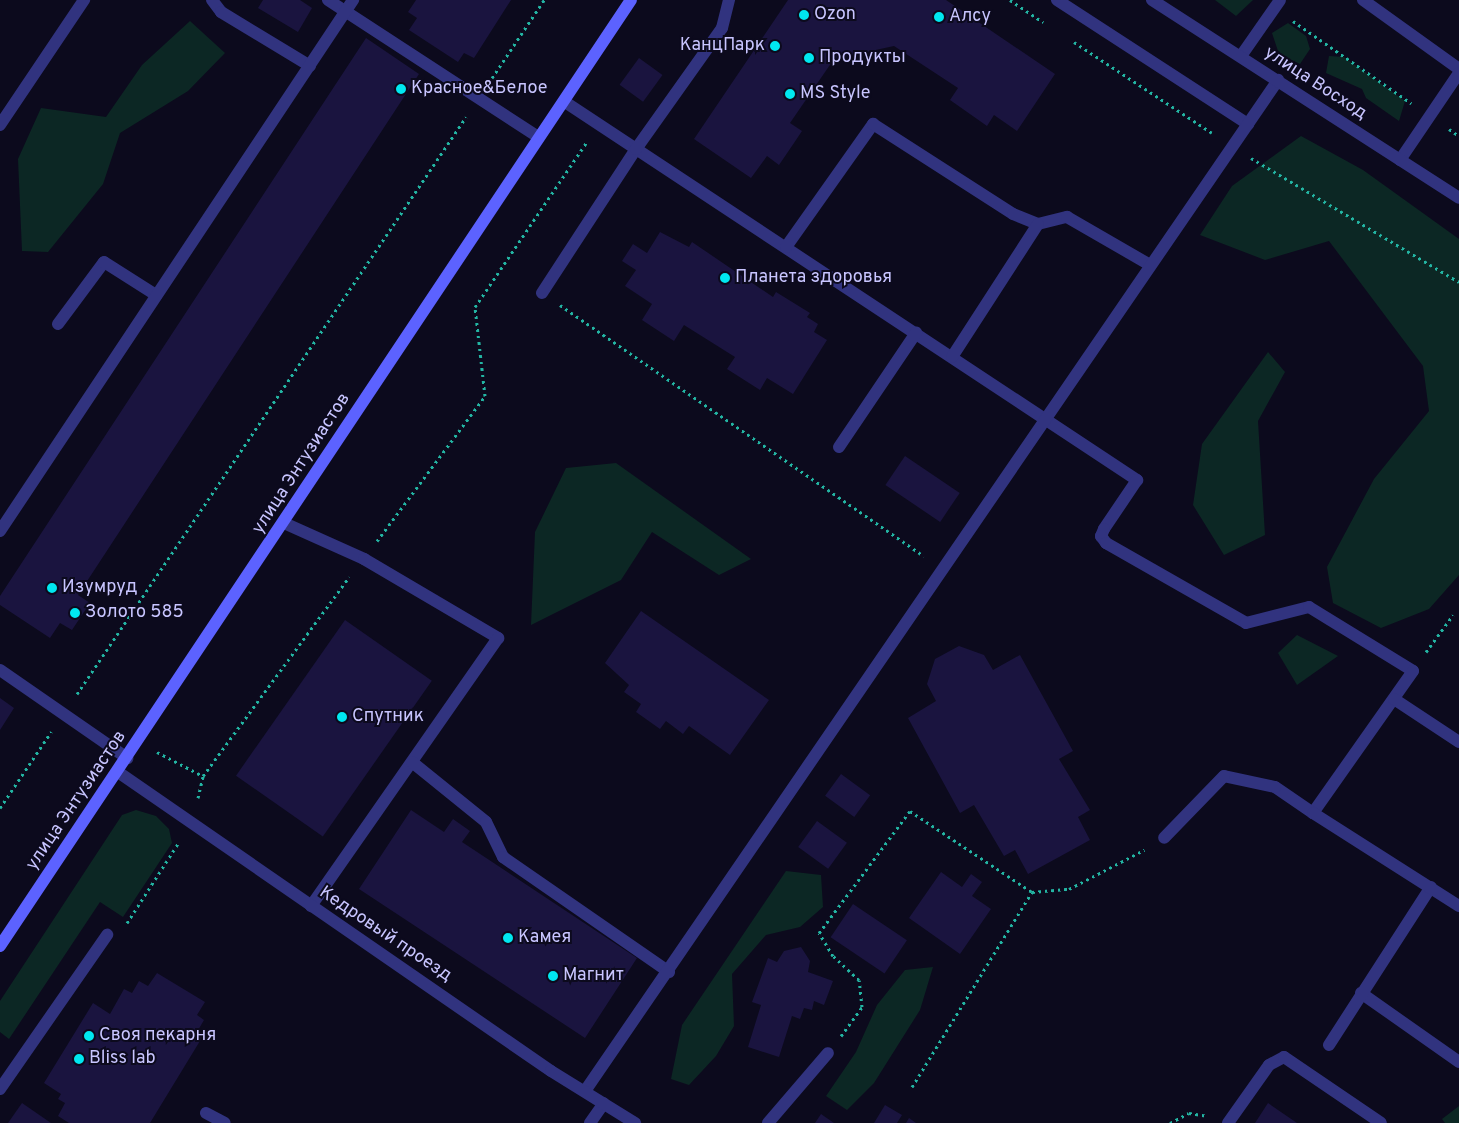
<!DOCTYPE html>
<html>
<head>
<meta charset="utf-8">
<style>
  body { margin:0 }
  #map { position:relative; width:1459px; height:1123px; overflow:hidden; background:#0c0a1d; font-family:Overpass,sans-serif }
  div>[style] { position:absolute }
  .green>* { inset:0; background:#0c2724 }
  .building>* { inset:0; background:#1a143f; transform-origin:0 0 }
  .path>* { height:3px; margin-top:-1.5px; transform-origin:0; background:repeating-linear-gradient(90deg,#23b5a3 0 2.5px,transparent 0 6.5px) }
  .service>* { height:12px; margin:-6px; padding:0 6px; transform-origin:6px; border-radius:6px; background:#31337f }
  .minor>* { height:12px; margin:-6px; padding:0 6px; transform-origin:6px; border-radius:6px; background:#31337f }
  .tertiary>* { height:12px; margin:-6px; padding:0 6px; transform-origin:6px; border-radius:6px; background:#31337f }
  .secondary>* { height:12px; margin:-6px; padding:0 6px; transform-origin:6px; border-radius:6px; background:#5c62ff }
  .dots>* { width:14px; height:14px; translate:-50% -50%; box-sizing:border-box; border:2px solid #0c0a1d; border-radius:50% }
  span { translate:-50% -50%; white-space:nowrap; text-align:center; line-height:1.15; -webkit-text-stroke:4px #0c0a1d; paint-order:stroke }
  .poi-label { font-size:18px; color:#c8c5ff }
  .left { translate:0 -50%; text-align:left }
  .right { translate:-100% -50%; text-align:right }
  .street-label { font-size:18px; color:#c8c5ff }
</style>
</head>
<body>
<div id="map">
  <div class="green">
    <i style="clip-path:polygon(1215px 0,1253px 0,1236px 16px)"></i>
    <i style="clip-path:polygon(190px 21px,225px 53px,188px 91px,120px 133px,103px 184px,48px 252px,22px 251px,18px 159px,41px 108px,106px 117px,142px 65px)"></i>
    <i style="clip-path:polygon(1288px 23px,1306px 36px,1310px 49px,1300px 64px,1279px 54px,1272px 33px)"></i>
    <i style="clip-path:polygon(1329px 56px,1344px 57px,1405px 101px,1399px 121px,1366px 98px,1362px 89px,1326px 73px)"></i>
    <i style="clip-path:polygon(1301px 136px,1363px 170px,1459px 239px,1459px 575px,1429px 609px,1381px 628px,1333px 603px,1327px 567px,1374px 479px,1429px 411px,1423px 366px,1329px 241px,1265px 260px,1200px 235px,1232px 186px)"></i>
    <i style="clip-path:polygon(1268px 352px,1285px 372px,1258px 421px,1265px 535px,1224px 555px,1193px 505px,1202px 444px)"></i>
    <i style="clip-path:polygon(616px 463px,751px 559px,719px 575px,652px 532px,621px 580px,531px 625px,535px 532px,566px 468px)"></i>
    <i style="clip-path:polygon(1297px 635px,1338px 656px,1297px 685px,1278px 653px)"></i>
    <i style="clip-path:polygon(136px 810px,156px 816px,169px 829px,172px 843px,123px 917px,100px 902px,9px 1039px,0 1032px,0 1001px,122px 815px)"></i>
    <i style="clip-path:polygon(786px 871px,821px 875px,823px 907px,800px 927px,766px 935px,732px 974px,734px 1026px,716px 1056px,689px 1085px,671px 1079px,682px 1025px)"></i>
    <i style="clip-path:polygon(933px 967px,920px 1010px,874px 1083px,847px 1110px,826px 1096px,856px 1052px,877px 1005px,905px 970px)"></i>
    <i style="clip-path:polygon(1459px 1106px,1459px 1123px,1445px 1123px,1442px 1119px)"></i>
  </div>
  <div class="building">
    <i style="clip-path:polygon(263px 0,300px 0,312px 8px,298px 32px,258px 8px)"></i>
    <i style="clip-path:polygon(416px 0,511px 0,474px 58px,464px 53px,458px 62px,409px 30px,417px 18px,408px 12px)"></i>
    <i style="clip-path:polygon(788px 0,946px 0,1055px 74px,1017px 131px,994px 115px,987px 126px,950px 100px,958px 88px,894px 46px,834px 59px,790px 123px,802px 131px,794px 143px,779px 165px,767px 156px,751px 178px,694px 139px)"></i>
    <i style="clip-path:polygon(366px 38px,419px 74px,78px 595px,90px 603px,72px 630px,60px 623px,50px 638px,0 605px,0 596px)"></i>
    <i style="left:639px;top:58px;width:29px;height:33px;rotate:36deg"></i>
    <i style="clip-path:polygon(660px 232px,689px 247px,692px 242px,773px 297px,776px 292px,810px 313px,807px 317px,818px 324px,814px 332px,827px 340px,793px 394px,767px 378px,760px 390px,727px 369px,735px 357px,684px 325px,674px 341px,642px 320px,652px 304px,625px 286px,636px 270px,622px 261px,633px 244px,647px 253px)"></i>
    <i style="left:905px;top:456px;width:66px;height:35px;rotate:34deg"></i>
    <i style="clip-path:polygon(641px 611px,769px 700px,730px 755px,689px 726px,683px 734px,666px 721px,660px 729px,636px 712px,641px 704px,624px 692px,629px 685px,605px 663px)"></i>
    <i style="left:345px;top:620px;width:106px;height:190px;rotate:35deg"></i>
    <i style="clip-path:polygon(959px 646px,984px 655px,993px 670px,1020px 655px,1073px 751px,1059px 759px,1090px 810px,1078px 817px,1090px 840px,1028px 874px,1015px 850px,1004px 856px,974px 805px,960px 813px,908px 718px,936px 701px,927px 684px,935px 659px)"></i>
    <i style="clip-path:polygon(0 698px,14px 708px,0 730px)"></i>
    <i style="left:841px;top:774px;width:36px;height:27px;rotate:36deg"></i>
    <i style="clip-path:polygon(411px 810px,444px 832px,453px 819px,470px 831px,462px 842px,637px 958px,585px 1038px,359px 889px)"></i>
    <i style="left:817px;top:821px;width:37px;height:32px;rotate:36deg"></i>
    <i style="clip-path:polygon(941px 872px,962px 887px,971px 874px,982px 882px,972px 896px,991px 909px,960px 954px,909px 918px)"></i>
    <i style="left:853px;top:904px;width:65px;height:40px;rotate:34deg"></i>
    <i style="clip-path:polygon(801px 947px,810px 961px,808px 972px,833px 981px,824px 1005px,814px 1001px,812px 1010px,804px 1008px,800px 1019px,792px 1016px,779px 1057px,748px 1047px,761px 1005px,752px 1002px,768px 958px,777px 962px,784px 951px)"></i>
    <i style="clip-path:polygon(157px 973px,205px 1002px,197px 1015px,204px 1020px,197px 1032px,203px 1036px,150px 1123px,69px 1123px,58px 1116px,65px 1103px,58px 1099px,61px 1094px,44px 1083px,93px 1003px,110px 1014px,124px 989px,132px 993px,139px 981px,148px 986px)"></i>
    <i style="clip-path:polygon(22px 1103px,51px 1123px,8px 1123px)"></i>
    <i style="clip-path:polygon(1268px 1103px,1297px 1123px,1255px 1123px)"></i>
    <i style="clip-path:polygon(885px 1105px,902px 1115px,897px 1123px,874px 1123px)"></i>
    <i style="clip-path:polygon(821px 1114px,834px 1123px,815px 1123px)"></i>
    <i style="clip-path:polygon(909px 1118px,916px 1123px,906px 1123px)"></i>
  </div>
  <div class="path">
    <i style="left:1010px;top:0;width:40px;rotate:34deg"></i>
    <i style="left:1293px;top:21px;width:144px;rotate:34.8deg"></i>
    <i style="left:1074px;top:42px;width:165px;rotate:33.4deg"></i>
    <i style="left:492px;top:78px;width:94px;rotate:-56.3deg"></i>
    <i style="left:1449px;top:129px;width:12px;rotate:35deg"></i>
    <i style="left:1251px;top:158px;width:242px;rotate:30.8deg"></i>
    <i style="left:560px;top:305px;width:442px;rotate:34.6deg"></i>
    <i style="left:377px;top:541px;width:181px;rotate:-53.3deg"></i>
    <i style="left:485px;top:396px;width:90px;rotate:-96.4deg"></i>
    <i style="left:475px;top:307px;width:198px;rotate:-55.9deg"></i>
    <i style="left:1426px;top:652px;width:46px;rotate:-53.9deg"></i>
    <i style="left:77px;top:694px;width:696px;rotate:-56.01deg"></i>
    <i style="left:157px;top:752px;width:52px;rotate:27.6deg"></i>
    <i style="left:198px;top:798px;width:23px;rotate:-77deg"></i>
    <i style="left:203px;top:776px;width:247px;rotate:-53.7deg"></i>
    <i style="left:0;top:808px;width:92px;rotate:-56.1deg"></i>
    <i style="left:127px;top:923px;width:96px;rotate:-57.3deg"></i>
    <i style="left:841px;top:1036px;width:36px;rotate:-54deg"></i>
    <i style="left:862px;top:1007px;width:27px;rotate:-96deg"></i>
    <i style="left:859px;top:980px;width:35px;rotate:-137deg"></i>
    <i style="left:833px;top:956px;width:27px;rotate:-121deg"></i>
    <i style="left:819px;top:933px;width:152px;rotate:-53.3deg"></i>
    <i style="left:910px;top:811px;width:146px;rotate:33.6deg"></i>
    <i style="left:1032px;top:892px;width:37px;rotate:-5deg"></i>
    <i style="left:1069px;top:889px;width:85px;rotate:-27.5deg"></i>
    <i style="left:912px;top:1087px;width:229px;rotate:-58.4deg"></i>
    <i style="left:1170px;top:1123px;width:21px;rotate:-28deg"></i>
    <i style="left:1189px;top:1113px;width:18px;rotate:9deg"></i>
  </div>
  <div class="service">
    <i style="left:212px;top:0;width:15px;rotate:53deg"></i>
    <i style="left:221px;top:12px;width:104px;rotate:31.2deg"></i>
    <i style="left:328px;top:0;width:251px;rotate:33.1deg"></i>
    <i style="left:1057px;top:0;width:228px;rotate:33deg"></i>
    <i style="left:1363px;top:0;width:118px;rotate:35.7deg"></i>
    <i style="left:1241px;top:56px;width:68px;rotate:-55.1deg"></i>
    <i style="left:565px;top:102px;width:686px;rotate:33.46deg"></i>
    <i style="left:1137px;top:480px;width:59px;rotate:124deg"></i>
    <i style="left:1104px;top:529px;width:8px;rotate:113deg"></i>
    <i style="left:1101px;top:536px;width:9px;rotate:54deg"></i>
    <i style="left:1106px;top:543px;width:161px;rotate:29.7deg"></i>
    <i style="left:1246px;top:623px;width:65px;rotate:-14.3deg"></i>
    <i style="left:1309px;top:607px;width:122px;rotate:31.6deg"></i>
    <i style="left:1413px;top:671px;width:174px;rotate:125.2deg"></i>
    <i style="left:1313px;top:813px;width:46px;rotate:-145.6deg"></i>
    <i style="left:1275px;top:787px;width:52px;rotate:-167.8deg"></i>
    <i style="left:1224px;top:776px;width:86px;rotate:134.1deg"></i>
    <i style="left:0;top:125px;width:151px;rotate:-56.1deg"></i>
    <i style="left:1400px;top:160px;width:105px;rotate:-55.9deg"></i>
    <i style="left:786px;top:247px;width:151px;rotate:-54.7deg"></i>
    <i style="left:873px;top:124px;width:166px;rotate:32.7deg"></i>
    <i style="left:1013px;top:214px;width:27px;rotate:22deg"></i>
    <i style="left:1038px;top:224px;width:30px;rotate:-14deg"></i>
    <i style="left:1067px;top:217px;width:96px;rotate:30deg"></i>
    <i style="left:542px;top:293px;width:172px;rotate:-56.9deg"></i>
    <i style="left:636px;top:149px;width:148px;rotate:-54.6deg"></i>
    <i style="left:722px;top:28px;width:29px;rotate:-76deg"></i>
    <i style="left:58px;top:324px;width:77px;rotate:-53.4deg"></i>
    <i style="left:104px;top:262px;width:62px;rotate:32.4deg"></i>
    <i style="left:952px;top:357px;width:158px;rotate:-57.1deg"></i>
    <i style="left:839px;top:447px;width:138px;rotate:-56deg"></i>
    <i style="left:284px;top:523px;width:88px;rotate:24.2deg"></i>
    <i style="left:364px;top:559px;width:156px;rotate:30.5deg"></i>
    <i style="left:498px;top:638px;width:327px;rotate:124.9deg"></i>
    <i style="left:0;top:531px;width:638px;rotate:-56.38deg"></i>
    <i style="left:0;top:670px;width:155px;rotate:34.7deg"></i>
    <i style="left:1394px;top:699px;width:78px;rotate:33.5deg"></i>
    <i style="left:412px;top:762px;width:95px;rotate:39deg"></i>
    <i style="left:486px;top:822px;width:39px;rotate:64deg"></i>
    <i style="left:503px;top:857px;width:202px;rotate:34.7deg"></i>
    <i style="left:1361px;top:993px;width:120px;rotate:35.1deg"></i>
    <i style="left:1329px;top:1045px;width:188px;rotate:-57.2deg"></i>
    <i style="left:0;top:1089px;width:188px;rotate:-55.2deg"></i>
    <i style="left:585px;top:1091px;width:1226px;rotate:-55.57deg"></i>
    <i style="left:206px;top:1113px;width:21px;rotate:28deg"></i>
    <i style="left:590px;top:1123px;width:24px;rotate:-55deg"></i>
    <i style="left:768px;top:1123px;width:92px;rotate:-49.4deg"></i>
    <i style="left:1228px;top:1123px;width:71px;rotate:-54.7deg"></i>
    <i style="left:1269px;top:1065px;width:17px;rotate:-28deg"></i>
    <i style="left:1284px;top:1057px;width:117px;rotate:34.2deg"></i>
  </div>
  <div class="minor">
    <i style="left:118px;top:772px;width:526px;rotate:34.63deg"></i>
    <i style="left:551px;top:1071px;width:99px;rotate:31.8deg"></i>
    <i style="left:1313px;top:813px;width:173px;rotate:32.5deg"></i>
  </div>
  <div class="tertiary">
    <i style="left:1152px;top:0;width:365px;rotate:32.8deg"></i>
  </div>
  <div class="secondary">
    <i style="left:0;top:946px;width:1137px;rotate:-56.3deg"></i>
  </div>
  <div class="dots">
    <i style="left:804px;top:15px;background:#00e7f0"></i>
    <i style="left:939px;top:17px;background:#00e7f0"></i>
    <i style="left:775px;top:46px;background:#00e7f0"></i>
    <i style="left:809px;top:58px;background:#00e7f0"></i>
    <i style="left:401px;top:89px;background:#00e7f0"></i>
    <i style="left:790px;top:94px;background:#00e7f0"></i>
    <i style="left:725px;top:278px;background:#00e7f0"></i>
    <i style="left:52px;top:588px;background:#00e7f0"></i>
    <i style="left:75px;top:613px;background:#00e7f0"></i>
    <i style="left:342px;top:717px;background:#00e7f0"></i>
    <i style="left:508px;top:938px;background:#00e7f0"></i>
    <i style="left:553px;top:976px;background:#00e7f0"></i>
    <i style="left:89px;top:1036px;background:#00e7f0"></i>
    <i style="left:79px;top:1059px;background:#00e7f0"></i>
  </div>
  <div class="poi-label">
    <span class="left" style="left:814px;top:15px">Ozon</span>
    <span class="left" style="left:949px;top:17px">Алсу</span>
    <span class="right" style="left:765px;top:46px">КанцПарк</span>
    <span class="left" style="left:819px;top:58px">Продукты</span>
    <span class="left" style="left:411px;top:89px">Красное&amp;Белое</span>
    <span class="left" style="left:800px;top:94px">MS Style</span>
    <span class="left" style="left:735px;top:278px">Планета здоровья</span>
    <span class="left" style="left:62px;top:588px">Изумруд</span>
    <span class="left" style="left:85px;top:613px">Золото 585</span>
    <span class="left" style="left:352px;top:717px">Спутник</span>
    <span class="left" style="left:518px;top:938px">Камея</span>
    <span class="left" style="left:563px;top:976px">Магнит</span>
    <span class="left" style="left:99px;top:1036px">Своя пекарня</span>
    <span class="left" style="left:89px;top:1059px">Bliss lab</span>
  </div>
  <div class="street-label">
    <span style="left:1315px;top:84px;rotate:33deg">улица Восход</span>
    <span style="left:302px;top:464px;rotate:-57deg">улица Энтузиастов</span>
    <span style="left:77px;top:801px;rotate:-56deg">улица Энтузиастов</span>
    <span style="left:385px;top:935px;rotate:34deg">Кедровый проезд</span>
  </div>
</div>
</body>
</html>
